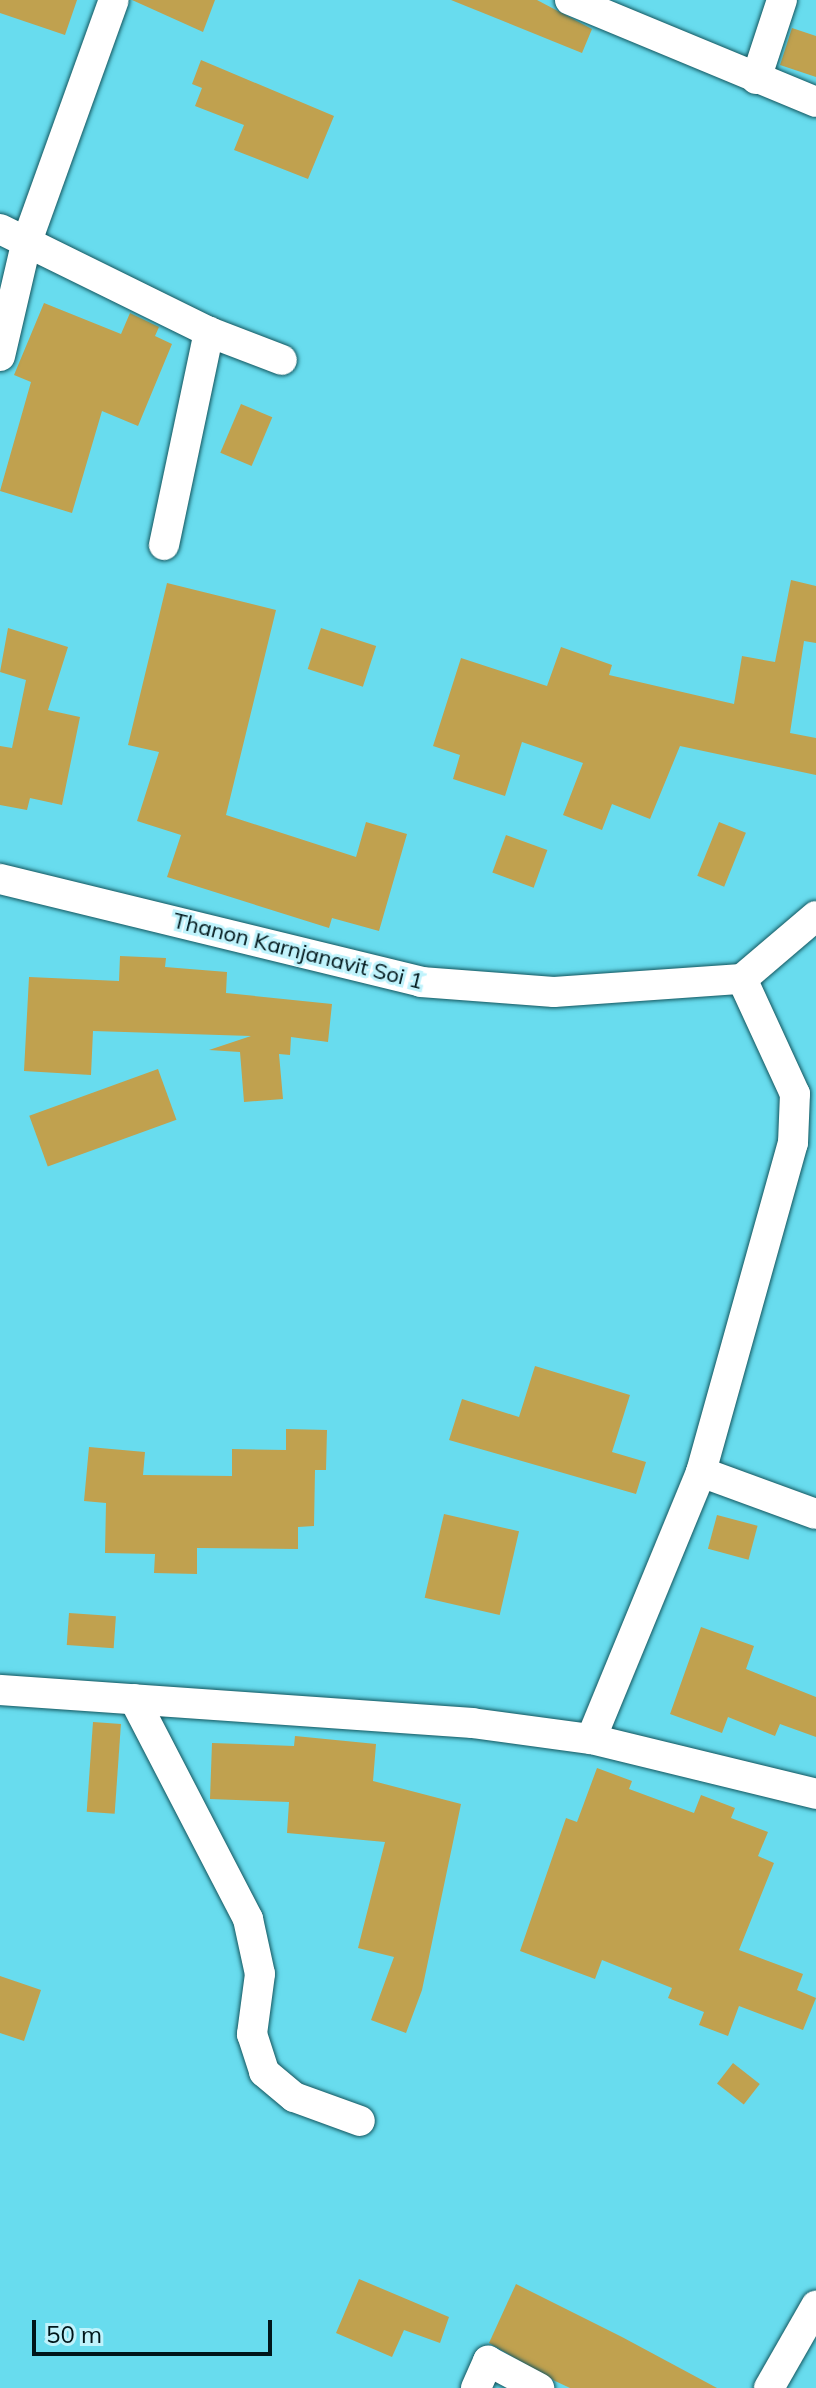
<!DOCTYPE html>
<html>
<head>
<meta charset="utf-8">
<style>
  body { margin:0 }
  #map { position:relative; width:816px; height:2388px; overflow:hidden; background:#68dcee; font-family:Mulish,sans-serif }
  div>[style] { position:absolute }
  .building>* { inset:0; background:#c0a14f; transform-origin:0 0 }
  .roads { filter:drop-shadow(0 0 2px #13555e) drop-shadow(0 0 2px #13555e) }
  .minor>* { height:30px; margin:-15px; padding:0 15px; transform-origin:15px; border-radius:15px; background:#fff }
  span { translate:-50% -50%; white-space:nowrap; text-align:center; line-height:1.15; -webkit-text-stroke:6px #c0f3fc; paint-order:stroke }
  .street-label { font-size:22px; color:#00161a }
  .scale { position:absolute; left:32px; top:2320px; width:240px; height:36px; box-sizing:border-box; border:4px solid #00161a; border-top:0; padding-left:10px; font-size:24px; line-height:28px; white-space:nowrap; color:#00161a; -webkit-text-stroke:6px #c0f3fc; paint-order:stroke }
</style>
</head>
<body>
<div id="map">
  <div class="building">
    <i style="clip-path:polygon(0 0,77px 0,65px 35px,0 13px)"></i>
    <i style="clip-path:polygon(132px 0,215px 0,203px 32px)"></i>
    <i style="clip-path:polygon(451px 0,537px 0,592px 29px,582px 53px)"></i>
    <i style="clip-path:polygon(792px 28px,816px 36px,816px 77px,780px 65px)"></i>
    <i style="clip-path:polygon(201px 60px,334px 116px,308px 179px,234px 150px,244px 125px,195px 106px,202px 88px,192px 84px)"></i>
    <i style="clip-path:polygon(44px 303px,121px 334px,130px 313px,159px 327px,155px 336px,172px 344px,138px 426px,102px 411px,72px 513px,0 491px,31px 382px,14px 375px)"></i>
    <i style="left:241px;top:404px;width:34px;height:53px;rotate:23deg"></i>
    <i style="clip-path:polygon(791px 580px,816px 586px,816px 643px,804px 641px,790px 733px,816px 738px,816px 775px,680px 746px,650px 819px,612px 804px,602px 830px,563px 815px,583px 763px,522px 742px,505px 796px,453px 779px,460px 755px,433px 746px,461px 658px,547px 686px,561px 647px,612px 665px,609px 675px,734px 704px,742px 656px,775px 662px)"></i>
    <i style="clip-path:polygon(167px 583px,276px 610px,226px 815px,356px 857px,366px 822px,407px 834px,379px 931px,332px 918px,329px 928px,167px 877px,181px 835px,137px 821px,159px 752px,128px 745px)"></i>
    <i style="clip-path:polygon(8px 628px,68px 647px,48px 710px,80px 717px,62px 805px,30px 798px,27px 810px,0 805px,0 746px,12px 748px,26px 680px,0 672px)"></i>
    <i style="left:321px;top:628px;width:58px;height:43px;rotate:18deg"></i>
    <i style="left:719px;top:822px;width:29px;height:58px;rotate:22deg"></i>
    <i style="left:506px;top:835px;width:44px;height:40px;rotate:20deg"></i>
    <i style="clip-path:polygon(120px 956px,166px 958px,165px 967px,227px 972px,226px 993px,332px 1004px,328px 1042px,291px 1037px,290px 1055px,279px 1054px,283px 1099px,244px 1102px,240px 1052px,209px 1050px,251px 1036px,93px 1031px,91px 1075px,24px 1071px,29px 977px,119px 981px)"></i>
    <i style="left:158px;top:1069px;width:54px;height:137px;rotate:70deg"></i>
    <i style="clip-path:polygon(535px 1366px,630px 1395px,612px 1452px,646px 1462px,636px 1494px,449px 1440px,462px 1399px,519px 1417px)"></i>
    <i style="clip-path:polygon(286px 1429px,327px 1430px,326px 1470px,315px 1470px,314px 1526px,298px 1527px,298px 1549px,197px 1548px,197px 1574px,154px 1573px,155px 1554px,105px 1553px,106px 1503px,84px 1501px,89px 1447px,145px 1452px,143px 1475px,232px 1476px,232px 1449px,286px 1450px)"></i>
    <i style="left:444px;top:1514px;width:77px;height:86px;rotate:13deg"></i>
    <i style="left:717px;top:1515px;width:42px;height:35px;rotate:15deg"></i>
    <i style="left:69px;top:1613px;width:47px;height:32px;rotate:4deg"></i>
    <i style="clip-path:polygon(701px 1627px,754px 1646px,746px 1669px,816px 1697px,816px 1737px,780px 1724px,775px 1736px,728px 1717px,722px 1733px,670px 1714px)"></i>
    <i style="left:93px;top:1722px;width:28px;height:90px;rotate:4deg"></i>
    <i style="clip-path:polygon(295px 1736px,376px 1744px,373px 1781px,461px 1804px,422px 1990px,406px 2033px,371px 2020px,394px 1957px,358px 1948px,385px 1842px,287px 1833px,289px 1802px,210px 1799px,212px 1743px,294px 1746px)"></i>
    <i style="clip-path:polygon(597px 1768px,632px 1781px,629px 1789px,694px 1813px,701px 1795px,735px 1808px,731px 1818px,768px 1832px,758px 1856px,774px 1863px,739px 1950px,803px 1974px,797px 1990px,816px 1998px,803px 2030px,739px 2006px,728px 2036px,699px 2025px,704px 2012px,668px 1998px,672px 1988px,602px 1960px,595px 1979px,520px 1951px,566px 1818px,577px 1822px)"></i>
    <i style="clip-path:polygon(0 1976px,41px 1990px,24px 2041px,0 2033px)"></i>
    <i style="left:733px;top:2063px;width:34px;height:26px;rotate:38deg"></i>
    <i style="clip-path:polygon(359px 2279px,449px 2317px,440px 2343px,404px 2330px,392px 2357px,336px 2333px)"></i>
    <i style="clip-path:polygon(516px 2284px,622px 2337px,717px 2388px,570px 2388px,555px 2381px,489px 2343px)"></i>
  </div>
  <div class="roads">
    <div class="minor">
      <i style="left:570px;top:0;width:266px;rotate:22.5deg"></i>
      <i style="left:756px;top:79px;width:83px;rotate:-71.8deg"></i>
      <i style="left:0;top:229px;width:233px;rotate:26.2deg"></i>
      <i style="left:209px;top:332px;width:78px;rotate:21deg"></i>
      <i style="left:0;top:356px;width:115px;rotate:-76.9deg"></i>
      <i style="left:26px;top:244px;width:259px;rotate:-70.2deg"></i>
      <i style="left:164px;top:545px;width:218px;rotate:-78.1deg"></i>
      <i style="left:0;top:879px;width:433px;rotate:13.7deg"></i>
      <i style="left:421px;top:982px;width:133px;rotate:4.3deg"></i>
      <i style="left:554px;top:992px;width:188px;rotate:-4deg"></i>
      <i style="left:742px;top:979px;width:97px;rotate:-40.4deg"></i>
      <i style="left:701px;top:1472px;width:122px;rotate:20.1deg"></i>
      <i style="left:0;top:1690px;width:473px;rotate:4deg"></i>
      <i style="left:472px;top:1723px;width:120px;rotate:7.7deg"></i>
      <i style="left:591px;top:1739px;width:232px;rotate:13.7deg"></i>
      <i style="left:134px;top:1699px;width:248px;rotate:62.6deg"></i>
      <i style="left:248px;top:1919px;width:56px;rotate:77.7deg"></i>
      <i style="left:260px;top:1974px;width:61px;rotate:97.6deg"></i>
      <i style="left:252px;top:2034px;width:40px;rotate:72deg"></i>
      <i style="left:264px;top:2072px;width:39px;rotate:40deg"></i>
      <i style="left:294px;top:2097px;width:70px;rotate:20deg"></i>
      <i style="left:591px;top:1739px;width:289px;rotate:-67.6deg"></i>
      <i style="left:701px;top:1472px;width:342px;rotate:-74.4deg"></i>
      <i style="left:793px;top:1143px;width:49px;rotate:-87.7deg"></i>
      <i style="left:795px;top:1094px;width:127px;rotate:-114.7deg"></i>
      <i style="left:476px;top:2388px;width:30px;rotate:-66deg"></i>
      <i style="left:488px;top:2361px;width:58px;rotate:27.9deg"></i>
      <i style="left:769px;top:2388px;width:95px;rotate:-60.2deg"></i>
    </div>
  </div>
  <div class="street-label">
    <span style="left:298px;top:951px;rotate:14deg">Thanon Karnjanavit Soi 1</span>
  </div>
  <div class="scale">50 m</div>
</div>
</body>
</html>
